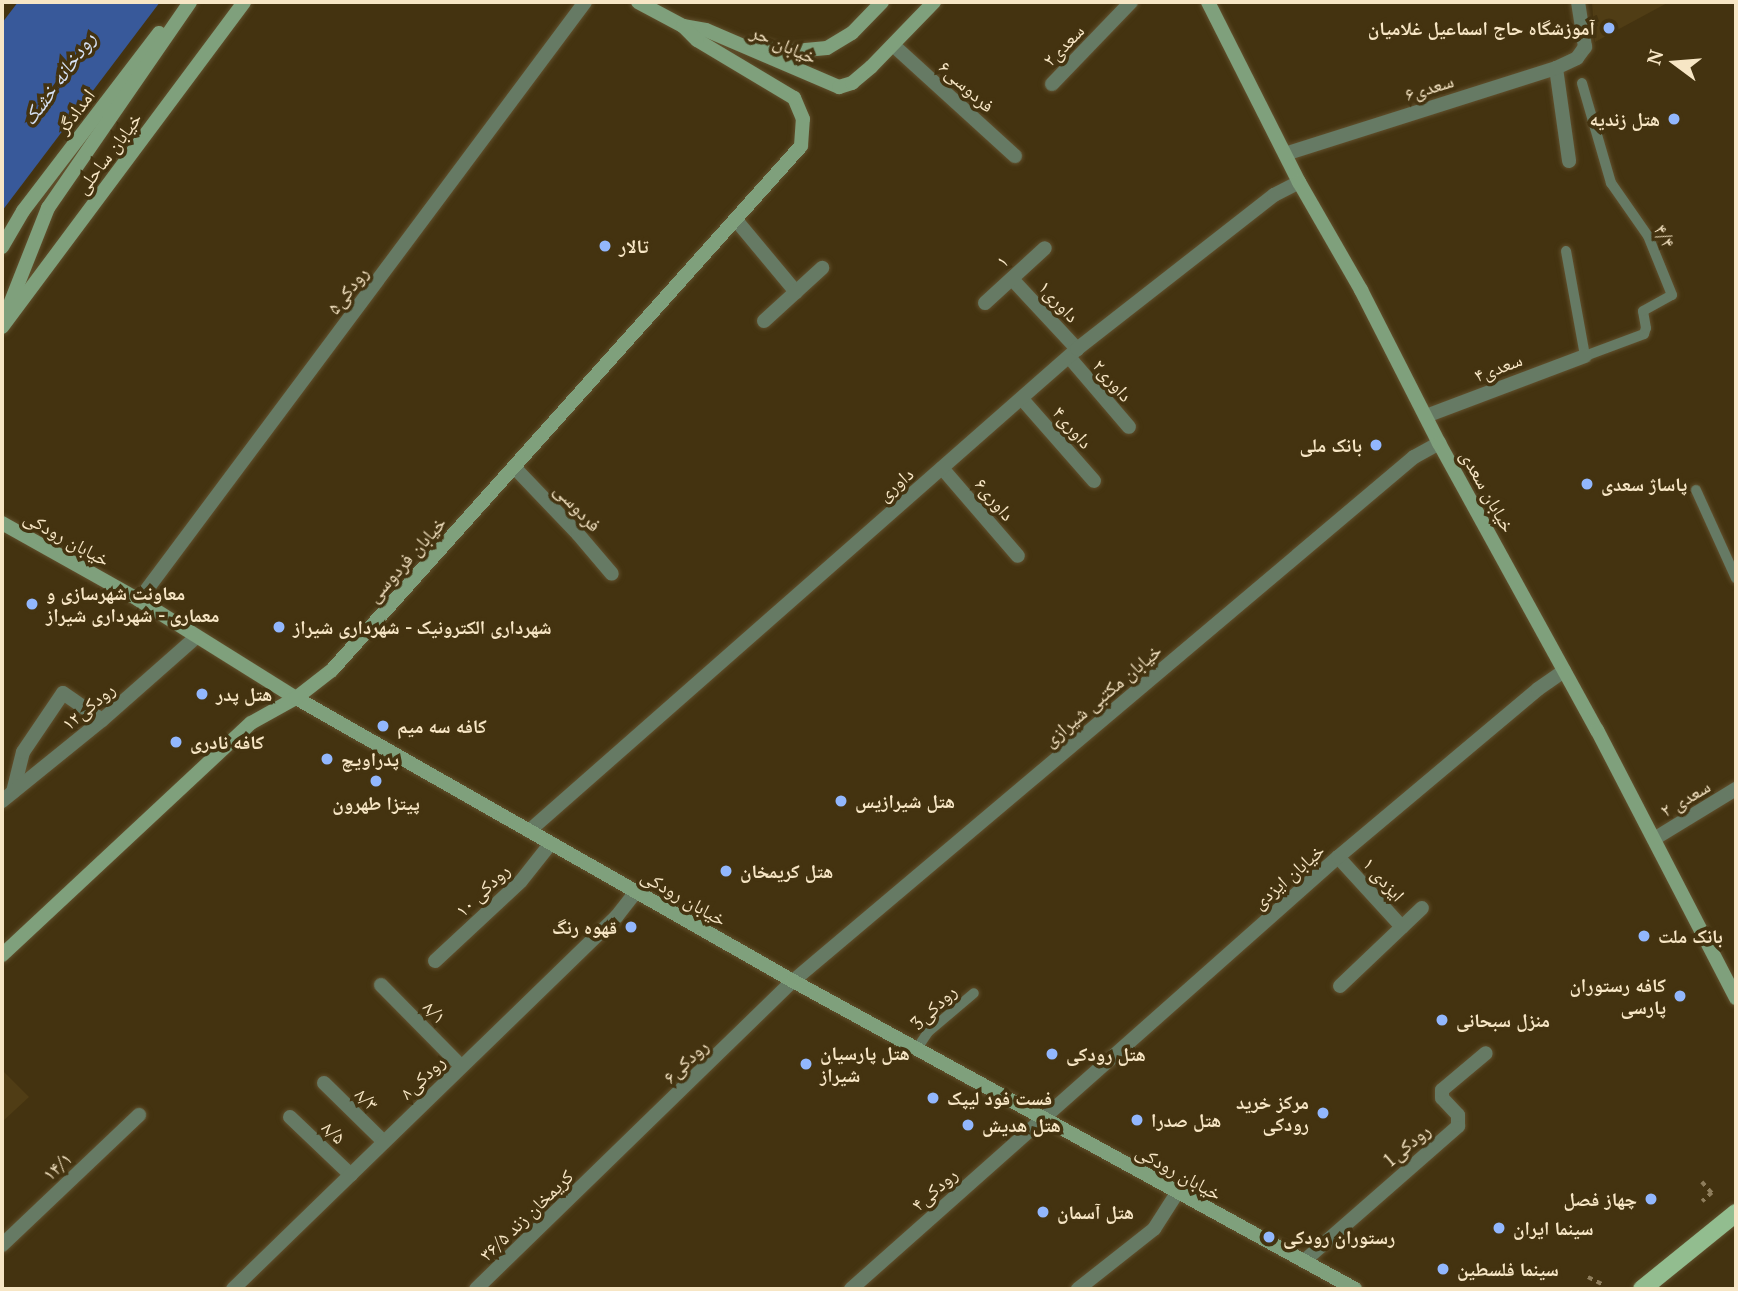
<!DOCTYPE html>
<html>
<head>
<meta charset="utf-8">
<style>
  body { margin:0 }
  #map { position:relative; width:1738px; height:1291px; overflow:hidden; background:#443310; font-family:"PT Serif","Noto Naskh Arabic",serif }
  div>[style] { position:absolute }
  .built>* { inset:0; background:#503d15 }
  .water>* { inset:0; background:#38599a }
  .path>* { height:3.5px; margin-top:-1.75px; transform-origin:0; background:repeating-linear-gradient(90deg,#8e7d5b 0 5px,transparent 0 10px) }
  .roads { filter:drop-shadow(0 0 2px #61502d) drop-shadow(0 0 2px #61502d) }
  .lane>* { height:10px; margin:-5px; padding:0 5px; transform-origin:5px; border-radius:5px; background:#667a64 }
  .street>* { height:14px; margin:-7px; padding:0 7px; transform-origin:7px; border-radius:7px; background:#667a64 }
  .secondary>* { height:14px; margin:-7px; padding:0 7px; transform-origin:7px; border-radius:7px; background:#7fa07c }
  .primary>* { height:18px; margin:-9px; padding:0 9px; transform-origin:9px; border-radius:9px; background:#92bd8f }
  .dots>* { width:19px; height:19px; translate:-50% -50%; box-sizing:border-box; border:4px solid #443310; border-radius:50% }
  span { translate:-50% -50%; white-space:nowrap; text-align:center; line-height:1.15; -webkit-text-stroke:7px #443310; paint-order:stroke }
  .poi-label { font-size:19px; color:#f7e6c5; font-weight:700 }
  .right { translate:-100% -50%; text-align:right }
  .left { translate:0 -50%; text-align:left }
  .street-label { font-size:19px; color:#f7e6c5 }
  .water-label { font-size:21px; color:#d6e1f4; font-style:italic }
  .frame { position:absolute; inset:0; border:4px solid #f7e6c5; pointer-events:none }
  .north { position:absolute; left:1640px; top:28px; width:70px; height:70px; -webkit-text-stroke:5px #443310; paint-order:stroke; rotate:286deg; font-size:19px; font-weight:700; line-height:28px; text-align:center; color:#f7e6c5 }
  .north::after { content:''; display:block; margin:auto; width:24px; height:32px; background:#f7e6c5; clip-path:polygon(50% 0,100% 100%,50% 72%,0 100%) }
</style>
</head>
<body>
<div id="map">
  <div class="built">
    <i style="clip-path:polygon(1592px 2px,1669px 2px,1595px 42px)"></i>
    <i style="clip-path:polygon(2px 1070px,29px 1097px,2px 1122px)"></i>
  </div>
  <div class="water">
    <i style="clip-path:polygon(18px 2px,160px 2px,2px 211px,2px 23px)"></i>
  </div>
  <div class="path">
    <i style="left:1702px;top:1182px;width:15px;rotate:48deg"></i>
    <i style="left:1712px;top:1193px;width:13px;rotate:138deg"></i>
    <i style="left:1588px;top:1277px;width:18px;rotate:27deg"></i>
  </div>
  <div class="roads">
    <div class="lane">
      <i style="left:1566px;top:251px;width:107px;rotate:79.7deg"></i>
      <i style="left:1585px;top:356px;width:63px;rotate:-20.4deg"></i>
      <i style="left:1644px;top:334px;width:6px;rotate:-72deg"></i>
      <i style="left:1646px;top:328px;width:17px;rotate:-100deg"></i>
      <i style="left:1643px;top:311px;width:33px;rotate:-29deg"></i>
      <i style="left:1672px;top:295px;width:64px;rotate:-112.1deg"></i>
      <i style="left:1648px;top:236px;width:65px;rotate:-124.9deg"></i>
      <i style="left:1611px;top:183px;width:104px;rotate:-106.2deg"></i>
      <i style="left:1696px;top:490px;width:97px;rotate:65.6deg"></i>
      <i style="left:918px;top:1047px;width:18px;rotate:-56deg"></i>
      <i style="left:928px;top:1032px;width:60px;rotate:-40.3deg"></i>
    </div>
    <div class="street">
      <i style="left:893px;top:45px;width:165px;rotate:42.3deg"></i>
      <i style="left:1556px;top:68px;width:94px;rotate:82deg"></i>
      <i style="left:1052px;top:84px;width:114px;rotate:-46.1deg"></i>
      <i style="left:1285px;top:154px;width:284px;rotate:-17.6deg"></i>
      <i style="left:1556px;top:68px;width:23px;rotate:-25deg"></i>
      <i style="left:1577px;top:58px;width:14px;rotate:-54deg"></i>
      <i style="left:1585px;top:47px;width:46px;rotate:-98.8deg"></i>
      <i style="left:736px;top:220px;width:94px;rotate:50.2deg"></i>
      <i style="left:1012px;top:279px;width:96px;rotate:47.1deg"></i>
      <i style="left:985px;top:303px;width:81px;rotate:-42.5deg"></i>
      <i style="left:764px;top:321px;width:79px;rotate:-42.4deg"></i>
      <i style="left:1069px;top:357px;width:92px;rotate:49.4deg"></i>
      <i style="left:1022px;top:399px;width:109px;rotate:48.7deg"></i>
      <i style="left:1426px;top:416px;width:170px;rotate:-20.7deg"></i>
      <i style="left:514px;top:467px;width:93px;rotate:46.3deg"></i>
      <i style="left:578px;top:534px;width:52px;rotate:49.6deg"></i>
      <i style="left:942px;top:468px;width:116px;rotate:49.2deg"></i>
      <i style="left:139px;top:600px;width:746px;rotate:-53.28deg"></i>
      <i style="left:13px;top:792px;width:41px;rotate:-76deg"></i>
      <i style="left:23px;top:752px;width:71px;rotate:-55.9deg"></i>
      <i style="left:63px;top:693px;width:47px;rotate:34.7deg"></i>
      <i style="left:2px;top:801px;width:129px;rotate:-39deg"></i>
      <i style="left:102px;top:720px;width:125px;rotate:-41.4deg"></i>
      <i style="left:529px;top:831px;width:730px;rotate:-41.33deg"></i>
      <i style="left:1077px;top:349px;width:250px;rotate:-38deg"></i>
      <i style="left:1274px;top:195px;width:28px;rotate:-27deg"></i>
      <i style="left:1654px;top:839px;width:96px;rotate:-31.4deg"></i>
      <i style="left:1338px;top:857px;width:95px;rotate:47.6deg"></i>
      <i style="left:435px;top:961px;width:117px;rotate:-42.9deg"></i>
      <i style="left:521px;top:881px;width:48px;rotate:-51.7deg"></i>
      <i style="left:381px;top:985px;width:114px;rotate:45.4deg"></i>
      <i style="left:1340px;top:986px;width:113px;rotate:-43.6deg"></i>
      <i style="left:324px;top:1083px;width:84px;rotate:44.5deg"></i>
      <i style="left:290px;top:1117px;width:84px;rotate:43.6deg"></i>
      <i style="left:2px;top:1245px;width:189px;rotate:-43.5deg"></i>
      <i style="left:1304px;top:1261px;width:205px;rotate:-41.2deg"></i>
      <i style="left:1458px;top:1126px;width:11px;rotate:-90deg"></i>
      <i style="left:1458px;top:1115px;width:23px;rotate:-133deg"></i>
      <i style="left:1442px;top:1098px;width:8px;rotate:-90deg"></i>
      <i style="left:1442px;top:1090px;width:57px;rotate:-40.1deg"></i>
      <i style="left:233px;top:1289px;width:535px;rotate:-44.17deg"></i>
      <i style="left:617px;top:916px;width:31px;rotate:-52deg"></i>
      <i style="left:476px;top:1289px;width:442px;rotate:-44.2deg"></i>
      <i style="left:793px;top:981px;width:813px;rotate:-40.16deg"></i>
      <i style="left:1414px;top:457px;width:29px;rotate:-29deg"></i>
      <i style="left:851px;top:1289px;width:651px;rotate:-41.58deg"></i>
      <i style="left:1338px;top:857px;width:261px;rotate:-40deg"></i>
      <i style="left:1538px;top:689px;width:32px;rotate:-35deg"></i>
      <i style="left:1078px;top:1289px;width:97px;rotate:-38.3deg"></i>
      <i style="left:1154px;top:1229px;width:43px;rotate:-57.4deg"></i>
    </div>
    <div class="secondary">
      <i style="left:638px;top:2px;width:51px;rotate:28.1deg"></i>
      <i style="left:683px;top:26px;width:23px;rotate:10deg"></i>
      <i style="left:706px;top:30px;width:145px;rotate:23.2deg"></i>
      <i style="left:839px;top:87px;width:14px;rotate:-17deg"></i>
      <i style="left:852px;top:83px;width:25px;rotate:-40deg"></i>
      <i style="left:871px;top:67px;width:91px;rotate:-45.9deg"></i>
      <i style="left:1208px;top:2px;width:202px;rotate:63.2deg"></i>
      <i style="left:1299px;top:182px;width:125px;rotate:60.1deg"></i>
      <i style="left:1361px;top:290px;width:172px;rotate:63deg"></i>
      <i style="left:1439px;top:443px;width:328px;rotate:61.2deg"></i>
      <i style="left:1597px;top:730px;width:302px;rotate:62.6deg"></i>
      <i style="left:754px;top:43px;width:31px;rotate:17deg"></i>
      <i style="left:784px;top:52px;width:43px;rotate:-5.3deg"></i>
      <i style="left:827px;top:48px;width:29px;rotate:-31deg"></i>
      <i style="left:852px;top:33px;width:43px;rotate:-45.9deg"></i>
      <i style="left:2px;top:247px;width:42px;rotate:-59.7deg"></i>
      <i style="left:23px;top:211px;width:224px;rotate:-52.6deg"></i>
      <i style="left:8px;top:309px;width:109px;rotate:-68.4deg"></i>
      <i style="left:48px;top:208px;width:250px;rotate:-55.4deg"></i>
      <i style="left:2px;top:327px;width:405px;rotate:-53.3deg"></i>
      <i style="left:2px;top:523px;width:157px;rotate:29.3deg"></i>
      <i style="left:139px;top:600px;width:185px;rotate:32deg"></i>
      <i style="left:296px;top:698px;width:572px;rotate:29.66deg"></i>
      <i style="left:793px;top:981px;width:641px;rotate:28.72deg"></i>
      <i style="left:2px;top:955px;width:340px;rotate:-43deg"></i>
      <i style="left:251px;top:723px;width:51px;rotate:-29.1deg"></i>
      <i style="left:296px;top:698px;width:46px;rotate:-37.9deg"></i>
      <i style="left:332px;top:670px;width:703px;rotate:-48.17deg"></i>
      <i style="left:801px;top:146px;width:27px;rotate:-86deg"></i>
      <i style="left:803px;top:119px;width:23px;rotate:-113deg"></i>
      <i style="left:794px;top:98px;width:113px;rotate:-149.1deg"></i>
      <i style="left:697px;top:40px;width:20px;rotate:-135deg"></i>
    </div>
    <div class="primary">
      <i style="left:1642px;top:1289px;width:121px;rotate:-39deg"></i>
    </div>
  </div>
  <div class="dots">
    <i style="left:1609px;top:28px;background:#92b7fd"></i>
    <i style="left:1674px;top:119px;background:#92b7fd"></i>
    <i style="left:605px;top:246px;background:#92b7fd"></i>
    <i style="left:1376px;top:445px;background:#92b7fd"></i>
    <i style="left:1587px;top:484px;background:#92b7fd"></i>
    <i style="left:32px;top:604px;background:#92b7fd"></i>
    <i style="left:279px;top:627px;background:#92b7fd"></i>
    <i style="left:202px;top:694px;background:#92b7fd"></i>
    <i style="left:383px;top:726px;background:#92b7fd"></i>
    <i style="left:176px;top:742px;background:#92b7fd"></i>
    <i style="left:327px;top:759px;background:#92b7fd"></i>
    <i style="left:376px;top:781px;background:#92b7fd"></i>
    <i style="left:841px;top:801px;background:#92b7fd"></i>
    <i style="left:726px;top:871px;background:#92b7fd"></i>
    <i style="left:631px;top:927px;background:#92b7fd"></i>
    <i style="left:1644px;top:936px;background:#92b7fd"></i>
    <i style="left:1680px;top:996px;background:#92b7fd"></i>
    <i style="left:1442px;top:1020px;background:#92b7fd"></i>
    <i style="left:1052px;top:1054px;background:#92b7fd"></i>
    <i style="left:806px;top:1064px;background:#92b7fd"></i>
    <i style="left:933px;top:1098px;background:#92b7fd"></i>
    <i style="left:1323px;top:1113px;background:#92b7fd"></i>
    <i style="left:1137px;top:1120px;background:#92b7fd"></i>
    <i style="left:968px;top:1125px;background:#92b7fd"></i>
    <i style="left:1651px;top:1199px;background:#92b7fd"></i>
    <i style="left:1043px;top:1212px;background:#92b7fd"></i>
    <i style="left:1499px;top:1228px;background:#92b7fd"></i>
    <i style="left:1269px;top:1237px;background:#92b7fd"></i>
    <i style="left:1443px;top:1269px;background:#92b7fd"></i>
  </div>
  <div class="poi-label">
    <span class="right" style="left:1595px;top:28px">آموزشگاه حاج اسماعیل غلامیان</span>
    <span class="right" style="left:1660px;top:119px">هتل زندیه</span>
    <span class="left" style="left:619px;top:246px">تالار</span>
    <span class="right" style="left:1362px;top:445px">بانک ملی</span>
    <span class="left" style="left:1601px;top:484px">پاساژ سعدی</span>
    <span class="left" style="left:46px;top:604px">معاونت شهرسازی و<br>معماری - شهرداری شیراز</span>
    <span class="left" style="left:293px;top:627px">شهرداری الکترونیک - شهرداری شیراز</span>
    <span class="left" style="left:216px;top:694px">هتل پدر</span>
    <span class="left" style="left:397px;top:726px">کافه سه میم</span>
    <span class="left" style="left:190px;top:742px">کافه نادری</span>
    <span class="left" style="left:341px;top:759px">پدراویچ</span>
    <span class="left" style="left:855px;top:801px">هتل شیرازیس</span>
    <span style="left:376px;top:803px">پیتزا طهرون</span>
    <span class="left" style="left:740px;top:871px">هتل کریمخان</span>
    <span class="right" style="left:617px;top:927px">قهوه رنگ</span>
    <span class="left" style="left:1658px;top:936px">بانک ملت</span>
    <span class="right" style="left:1666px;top:996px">کافه رستوران<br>پارسی</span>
    <span class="left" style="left:1456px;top:1020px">منزل سبحانی</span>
    <span class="left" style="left:820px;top:1064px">هتل پارسیان<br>شیراز</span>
    <span class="left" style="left:1066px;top:1054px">هتل رودکی</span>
    <span class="left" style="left:947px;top:1098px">فست فود لیپک</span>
    <span class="right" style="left:1309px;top:1113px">مرکز خرید<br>رودکی</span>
    <span class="left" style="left:1151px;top:1120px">هتل صدرا</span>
    <span class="left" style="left:982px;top:1125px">هتل هدیش</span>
    <span class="right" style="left:1637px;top:1199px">چهاز فصل</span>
    <span class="left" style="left:1057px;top:1212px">هتل آسمان</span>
    <span class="left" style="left:1513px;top:1228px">سینما ایران</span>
    <span class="left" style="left:1283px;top:1237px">رستوران رودکی</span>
    <span class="left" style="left:1457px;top:1269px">سینما فلسطین</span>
  </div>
  <div class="street-label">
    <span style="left:784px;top:44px;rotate:24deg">خیابان حر</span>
    <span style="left:1063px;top:45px;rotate:-46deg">سعدی۲</span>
    <span style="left:967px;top:86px;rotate:42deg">فردوسی۶</span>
    <span style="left:1429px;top:87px;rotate:-17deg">سعدی۶</span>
    <span style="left:75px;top:111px;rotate:-53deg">امدادگر</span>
    <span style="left:108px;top:153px;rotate:-53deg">خیابان ساحلی</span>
    <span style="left:1665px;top:236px;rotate:63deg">۴/۴</span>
    <span style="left:1002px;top:261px;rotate:-42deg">۱</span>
    <span style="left:347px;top:290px;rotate:-53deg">رودکی۵</span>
    <span style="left:1059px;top:301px;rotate:47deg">داوری۱</span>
    <span style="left:1498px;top:367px;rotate:-21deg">سعدی۴</span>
    <span style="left:1113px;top:380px;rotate:49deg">داوری۲</span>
    <span style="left:1073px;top:427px;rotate:49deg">داوری۴</span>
    <span style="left:895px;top:484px;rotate:-41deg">داوری</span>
    <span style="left:1488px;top:491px;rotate:61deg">خیابان سعدی</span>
    <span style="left:995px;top:499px;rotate:50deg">داوری۶</span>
    <span style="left:578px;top:507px;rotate:47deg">فردوسی</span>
    <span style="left:67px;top:538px;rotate:29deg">خیابان رودکی</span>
    <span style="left:406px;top:559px;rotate:-48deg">خیابان فردوسی</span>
    <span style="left:1102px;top:695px;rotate:-40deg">خیابان مکتبی شیرازی</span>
    <span style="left:88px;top:706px;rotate:-40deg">رودکی۱۲</span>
    <span style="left:1685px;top:798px;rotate:-31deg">سعدی ۲</span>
    <span style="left:1288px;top:876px;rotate:-41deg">خیابان ایزدی</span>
    <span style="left:1384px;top:879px;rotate:48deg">ایزدی ۱</span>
    <span style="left:482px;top:890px;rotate:-44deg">رودکی ۱۰</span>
    <span style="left:684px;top:897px;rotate:30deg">خیابان رودکی</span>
    <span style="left:933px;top:1007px;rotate:-44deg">3رودکی</span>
    <span style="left:435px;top:1012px;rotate:46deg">۸/۱</span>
    <span style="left:685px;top:1061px;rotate:-44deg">رودکی۶</span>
    <span style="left:422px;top:1077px;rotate:-44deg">رودکی۸</span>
    <span style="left:367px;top:1099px;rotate:45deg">۸/۳</span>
    <span style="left:334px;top:1132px;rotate:43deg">۸/۵</span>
    <span style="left:1406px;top:1145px;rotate:-41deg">1رودکی</span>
    <span style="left:57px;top:1166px;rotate:-43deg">۱۴/۱</span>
    <span style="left:1179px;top:1172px;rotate:29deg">خیابان رودکی</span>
    <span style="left:934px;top:1189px;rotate:-42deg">رودکی۴</span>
    <span style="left:526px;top:1215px;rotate:-44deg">کریمخان زند ۳۶/۵</span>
  </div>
  <div class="water-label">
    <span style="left:58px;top:78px;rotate:-54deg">رودخانه خشک</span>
  </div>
  <div class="frame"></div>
  <div class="north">N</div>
</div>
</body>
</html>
